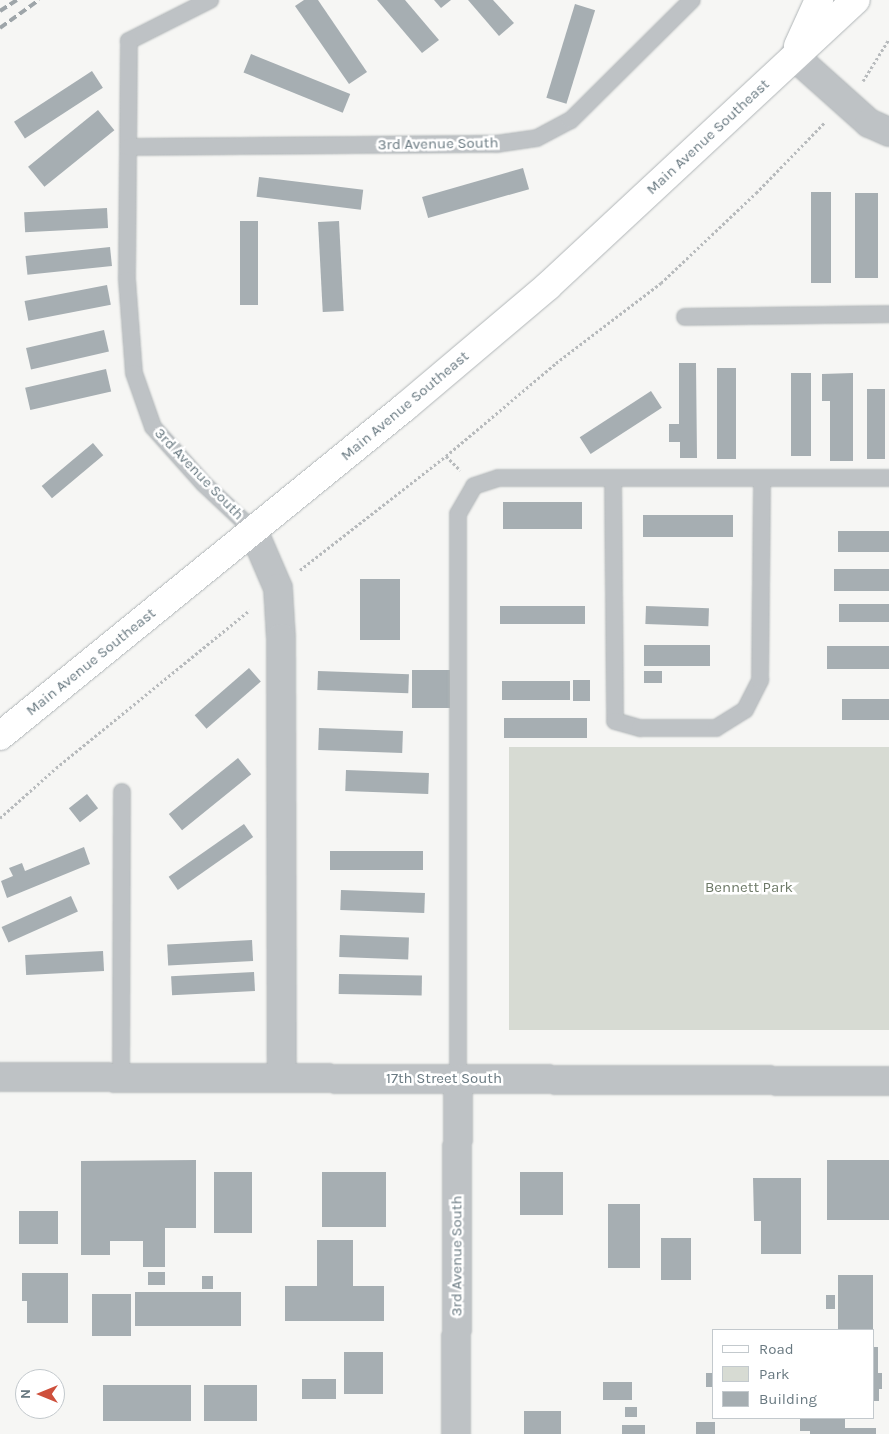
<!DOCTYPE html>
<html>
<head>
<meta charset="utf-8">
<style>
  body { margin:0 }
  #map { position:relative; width:889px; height:1434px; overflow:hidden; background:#f6f6f4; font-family:Karla,sans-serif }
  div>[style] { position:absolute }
  .green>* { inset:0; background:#d7dbd3; transform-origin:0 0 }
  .building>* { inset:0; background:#a6aeb2; transform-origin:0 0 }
  .path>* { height:3px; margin-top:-1.5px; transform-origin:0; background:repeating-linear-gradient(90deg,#b8bbbd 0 2.5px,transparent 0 5px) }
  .roads { filter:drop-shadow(0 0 1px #b0b5b7) drop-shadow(0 0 1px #b0b5b7) }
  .lane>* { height:16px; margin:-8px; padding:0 8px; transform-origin:8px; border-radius:8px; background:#bec2c5 }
  .street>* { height:28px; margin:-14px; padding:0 14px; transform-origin:14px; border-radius:14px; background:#bec2c5 }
  .primary>* { height:28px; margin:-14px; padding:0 14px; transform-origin:14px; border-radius:14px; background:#fff }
  .rail>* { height:4px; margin-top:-2px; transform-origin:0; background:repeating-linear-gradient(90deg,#9ea5a9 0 8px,transparent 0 12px) }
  span { translate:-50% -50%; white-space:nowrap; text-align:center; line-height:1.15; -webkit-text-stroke:5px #fff; paint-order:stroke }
  .street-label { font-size:15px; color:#697981 }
  .park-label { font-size:15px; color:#6d7967 }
  .legend { position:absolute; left:712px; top:1329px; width:162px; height:90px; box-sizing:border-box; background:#fff; border:1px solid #c3c9cd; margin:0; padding:6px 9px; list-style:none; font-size:15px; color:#697981 }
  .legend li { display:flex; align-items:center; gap:10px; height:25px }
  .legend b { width:25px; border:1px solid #c3c9cd }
  .north { position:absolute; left:15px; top:1369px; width:50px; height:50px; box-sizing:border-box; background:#fff; border:1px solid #c3c9cd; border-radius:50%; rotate:270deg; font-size:14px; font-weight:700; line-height:20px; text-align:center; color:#697981 }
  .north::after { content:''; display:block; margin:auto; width:18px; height:22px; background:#ce503c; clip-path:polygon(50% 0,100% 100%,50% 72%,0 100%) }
</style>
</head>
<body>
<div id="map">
  <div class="green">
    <i style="left:889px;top:747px;width:283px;height:380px;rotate:90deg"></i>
  </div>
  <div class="building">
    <i style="clip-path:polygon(304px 0,318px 0,367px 72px,349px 84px,295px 6px)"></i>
    <i style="clip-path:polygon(377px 0,405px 0,439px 40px,422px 53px)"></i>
    <i style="clip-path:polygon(434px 0,451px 0,441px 8px)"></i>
    <i style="clip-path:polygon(468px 0,493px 0,514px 23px,499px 36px)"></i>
    <i style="left:575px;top:4px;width:21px;height:98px;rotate:17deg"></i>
    <i style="left:251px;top:54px;width:107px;height:20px;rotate:22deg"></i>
    <i style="left:92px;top:71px;width:20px;height:93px;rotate:57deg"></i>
    <i style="left:98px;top:110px;width:26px;height:90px;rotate:51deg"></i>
    <i style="left:523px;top:168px;width:22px;height:105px;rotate:74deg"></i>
    <i style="left:259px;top:177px;width:105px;height:20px;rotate:7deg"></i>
    <i style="left:811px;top:192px;width:20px;height:91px"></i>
    <i style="left:855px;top:193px;width:23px;height:85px"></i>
    <i style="left:107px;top:208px;width:20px;height:83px;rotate:87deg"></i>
    <i style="left:240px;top:221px;width:18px;height:84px"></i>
    <i style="left:339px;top:221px;width:90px;height:21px;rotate:87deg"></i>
    <i style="left:110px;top:247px;width:19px;height:85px;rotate:84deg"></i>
    <i style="left:107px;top:285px;width:20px;height:84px;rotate:79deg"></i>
    <i style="left:104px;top:330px;width:22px;height:80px;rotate:77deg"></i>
    <i style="clip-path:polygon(679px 363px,696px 363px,697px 458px,680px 458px,680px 442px,669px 442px,669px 424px,679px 424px)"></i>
    <i style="left:717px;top:368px;width:19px;height:91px"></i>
    <i style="left:106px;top:369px;width:23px;height:83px;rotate:77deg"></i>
    <i style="left:811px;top:373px;width:83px;height:20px;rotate:90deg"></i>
    <i style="clip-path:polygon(853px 373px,853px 461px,830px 461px,830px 401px,822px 401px,822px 374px)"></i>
    <i style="left:867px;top:389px;width:18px;height:70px"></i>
    <i style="left:651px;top:391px;width:20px;height:85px;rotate:57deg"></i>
    <i style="left:93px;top:443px;width:16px;height:67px;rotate:50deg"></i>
    <i style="left:503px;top:502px;width:79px;height:27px"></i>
    <i style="left:643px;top:515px;width:90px;height:22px"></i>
    <i style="left:838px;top:531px;width:51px;height:21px"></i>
    <i style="left:834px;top:569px;width:55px;height:22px"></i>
    <i style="left:360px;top:579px;width:40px;height:61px"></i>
    <i style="left:889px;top:604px;width:18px;height:50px;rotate:90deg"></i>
    <i style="left:585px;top:606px;width:18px;height:85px;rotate:90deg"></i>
    <i style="left:646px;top:606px;width:63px;height:18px;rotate:2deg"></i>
    <i style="left:644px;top:645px;width:66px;height:21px"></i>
    <i style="left:827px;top:646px;width:62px;height:23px"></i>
    <i style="left:249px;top:668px;width:18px;height:72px;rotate:49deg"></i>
    <i style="left:412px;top:670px;width:39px;height:38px"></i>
    <i style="left:318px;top:671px;width:91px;height:19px;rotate:2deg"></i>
    <i style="left:644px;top:671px;width:18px;height:12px"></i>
    <i style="left:573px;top:680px;width:17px;height:21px"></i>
    <i style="left:502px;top:681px;width:68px;height:19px"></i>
    <i style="left:889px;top:699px;width:21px;height:47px;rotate:90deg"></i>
    <i style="left:504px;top:718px;width:83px;height:20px"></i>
    <i style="left:319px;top:728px;width:84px;height:22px;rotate:2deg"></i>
    <i style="left:238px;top:758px;width:21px;height:89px;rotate:51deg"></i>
    <i style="left:346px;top:770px;width:83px;height:21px;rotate:2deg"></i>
    <i style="left:87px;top:794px;width:18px;height:23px;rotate:52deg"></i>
    <i style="left:244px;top:824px;width:16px;height:92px;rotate:55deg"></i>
    <i style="clip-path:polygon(84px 847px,90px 864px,7px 898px,1px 881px,13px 876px,9px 868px,22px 863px,25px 871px)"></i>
    <i style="left:330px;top:851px;width:93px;height:19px"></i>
    <i style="left:341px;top:890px;width:84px;height:20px;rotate:2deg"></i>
    <i style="left:71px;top:896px;width:17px;height:76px;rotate:66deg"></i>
    <i style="left:340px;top:935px;width:69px;height:22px;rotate:2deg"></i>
    <i style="left:252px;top:940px;width:21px;height:85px;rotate:87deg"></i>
    <i style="left:103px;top:951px;width:20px;height:78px;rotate:87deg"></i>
    <i style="left:254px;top:972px;width:19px;height:83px;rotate:87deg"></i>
    <i style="left:339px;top:974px;width:83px;height:20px;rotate:1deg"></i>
    <i style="clip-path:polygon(196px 1160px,196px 1228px,165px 1228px,165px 1267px,143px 1267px,143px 1241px,110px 1241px,110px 1255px,81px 1255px,81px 1161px)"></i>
    <i style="left:827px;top:1160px;width:62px;height:60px"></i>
    <i style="left:214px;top:1172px;width:38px;height:61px"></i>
    <i style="left:322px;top:1172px;width:64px;height:55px"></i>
    <i style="left:520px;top:1172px;width:43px;height:43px"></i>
    <i style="clip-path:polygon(753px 1178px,801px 1178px,801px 1254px,761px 1254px,761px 1221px,754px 1221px)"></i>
    <i style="left:608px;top:1204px;width:32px;height:64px"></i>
    <i style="left:19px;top:1211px;width:39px;height:33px"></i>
    <i style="left:661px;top:1238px;width:30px;height:42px"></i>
    <i style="clip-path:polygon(317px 1240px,353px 1240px,353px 1286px,384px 1286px,384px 1321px,285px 1321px,285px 1286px,317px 1286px)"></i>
    <i style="left:148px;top:1272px;width:17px;height:13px"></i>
    <i style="clip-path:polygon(22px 1273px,68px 1273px,68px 1323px,27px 1323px,27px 1301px,22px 1301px)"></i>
    <i style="left:838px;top:1275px;width:35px;height:55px"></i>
    <i style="left:202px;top:1276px;width:11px;height:13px"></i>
    <i style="left:135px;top:1292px;width:106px;height:34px"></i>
    <i style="left:92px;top:1294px;width:39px;height:42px"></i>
    <i style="left:826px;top:1295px;width:9px;height:14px"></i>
    <i style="clip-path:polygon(873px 1347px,878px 1347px,878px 1373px,882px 1373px,882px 1389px,879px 1389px,879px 1401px,873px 1401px)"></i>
    <i style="left:344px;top:1352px;width:39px;height:42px"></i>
    <i style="left:706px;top:1373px;width:7px;height:14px"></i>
    <i style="left:302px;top:1379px;width:34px;height:20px"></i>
    <i style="left:603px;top:1382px;width:29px;height:18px"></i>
    <i style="left:191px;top:1385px;width:36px;height:88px;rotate:90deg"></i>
    <i style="left:204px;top:1385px;width:53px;height:36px"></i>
    <i style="left:625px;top:1407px;width:12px;height:10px"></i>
    <i style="left:524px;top:1411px;width:37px;height:23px"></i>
    <i style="clip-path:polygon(800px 1418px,845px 1418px,845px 1428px,876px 1428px,876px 1434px,810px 1434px,810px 1431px,800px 1431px)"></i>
    <i style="left:696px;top:1422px;width:19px;height:12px"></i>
    <i style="left:622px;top:1425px;width:23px;height:9px"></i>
  </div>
  <div class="path">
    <i style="left:863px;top:81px;width:49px;rotate:-58.2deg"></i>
    <i style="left:446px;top:456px;width:20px;rotate:45deg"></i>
    <i style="left:300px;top:570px;width:185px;rotate:-38deg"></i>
    <i style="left:446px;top:456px;width:144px;rotate:-40.2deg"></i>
    <i style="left:556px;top:363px;width:132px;rotate:-37.3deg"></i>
    <i style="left:661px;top:283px;width:131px;rotate:-43.5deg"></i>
    <i style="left:756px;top:193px;width:99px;rotate:-45.8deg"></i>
    <i style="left:0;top:818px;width:75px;rotate:-41.8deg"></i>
    <i style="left:56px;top:768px;width:250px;rotate:-39.2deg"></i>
  </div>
  <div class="roads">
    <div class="lane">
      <i style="left:210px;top:0;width:91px;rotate:153.2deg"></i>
      <i style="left:129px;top:41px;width:239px;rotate:90.5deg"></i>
      <i style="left:127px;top:280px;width:93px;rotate:85.7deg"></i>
      <i style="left:134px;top:373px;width:57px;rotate:70.6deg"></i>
      <i style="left:153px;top:427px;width:76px;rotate:48.2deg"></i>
      <i style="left:204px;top:484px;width:67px;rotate:43.2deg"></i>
      <i style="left:128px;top:147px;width:368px;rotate:-0.5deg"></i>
      <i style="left:496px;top:144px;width:41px;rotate:-8.3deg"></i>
      <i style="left:537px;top:138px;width:38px;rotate:-28deg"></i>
      <i style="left:571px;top:120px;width:170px;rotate:-44.8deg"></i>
      <i style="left:685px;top:317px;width:204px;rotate:-0.8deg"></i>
      <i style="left:613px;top:478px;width:243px;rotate:89.5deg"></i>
      <i style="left:615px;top:721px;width:26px;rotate:16deg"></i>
      <i style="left:640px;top:728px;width:76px"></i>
      <i style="left:716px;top:728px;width:34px;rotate:-32deg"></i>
      <i style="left:745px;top:710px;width:34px;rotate:-63deg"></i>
      <i style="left:760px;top:680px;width:202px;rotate:-89.4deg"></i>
      <i style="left:121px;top:1077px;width:285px;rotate:-89.8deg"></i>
      <i style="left:458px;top:1079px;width:565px;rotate:-90deg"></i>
      <i style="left:458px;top:514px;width:32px;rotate:-60deg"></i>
      <i style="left:474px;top:486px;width:26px;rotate:-18deg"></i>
      <i style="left:499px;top:478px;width:390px"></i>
    </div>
    <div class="street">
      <i style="left:794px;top:56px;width:101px;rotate:41.8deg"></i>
      <i style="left:869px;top:123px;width:22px;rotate:24deg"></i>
      <i style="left:253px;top:530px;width:63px;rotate:66.7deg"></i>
      <i style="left:278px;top:588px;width:50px;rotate:86.6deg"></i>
      <i style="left:281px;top:638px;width:440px;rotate:89.9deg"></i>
      <i style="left:0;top:1077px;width:889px;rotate:0.26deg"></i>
      <i style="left:456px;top:1434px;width:355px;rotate:-89.7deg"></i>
    </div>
    <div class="primary">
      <i style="left:798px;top:46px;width:51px;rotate:-65.5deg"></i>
      <i style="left:0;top:736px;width:522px;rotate:-39.09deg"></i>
      <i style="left:405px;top:407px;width:187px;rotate:-40.2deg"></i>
      <i style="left:548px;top:286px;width:420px;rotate:-42.9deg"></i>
    </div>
  </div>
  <div class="rail">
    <i style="left:0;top:11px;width:20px;rotate:-33deg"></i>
    <i style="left:0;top:28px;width:48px;rotate:-35.7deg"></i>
  </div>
  <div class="street-label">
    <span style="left:708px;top:137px;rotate:-43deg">Main Avenue Southeast</span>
    <span style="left:438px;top:144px;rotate:-1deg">3rd Avenue South</span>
    <span style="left:405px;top:406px;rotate:-40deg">Main Avenue Southeast</span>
    <span style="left:199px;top:474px;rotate:46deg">3rd Avenue South</span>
    <span style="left:91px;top:662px;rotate:-39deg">Main Avenue Southeast</span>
    <span style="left:444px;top:1079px">17th Street South</span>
    <span style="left:457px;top:1256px;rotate:-90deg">3rd Avenue South</span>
  </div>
  <div class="park-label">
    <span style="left:749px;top:888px">Bennett Park</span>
  </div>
  <ul class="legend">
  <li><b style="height:6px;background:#fff"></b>Road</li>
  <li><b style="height:14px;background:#d7dbd3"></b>Park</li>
  <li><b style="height:14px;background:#a6aeb2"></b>Building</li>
  </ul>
  <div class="north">N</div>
</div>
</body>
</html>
